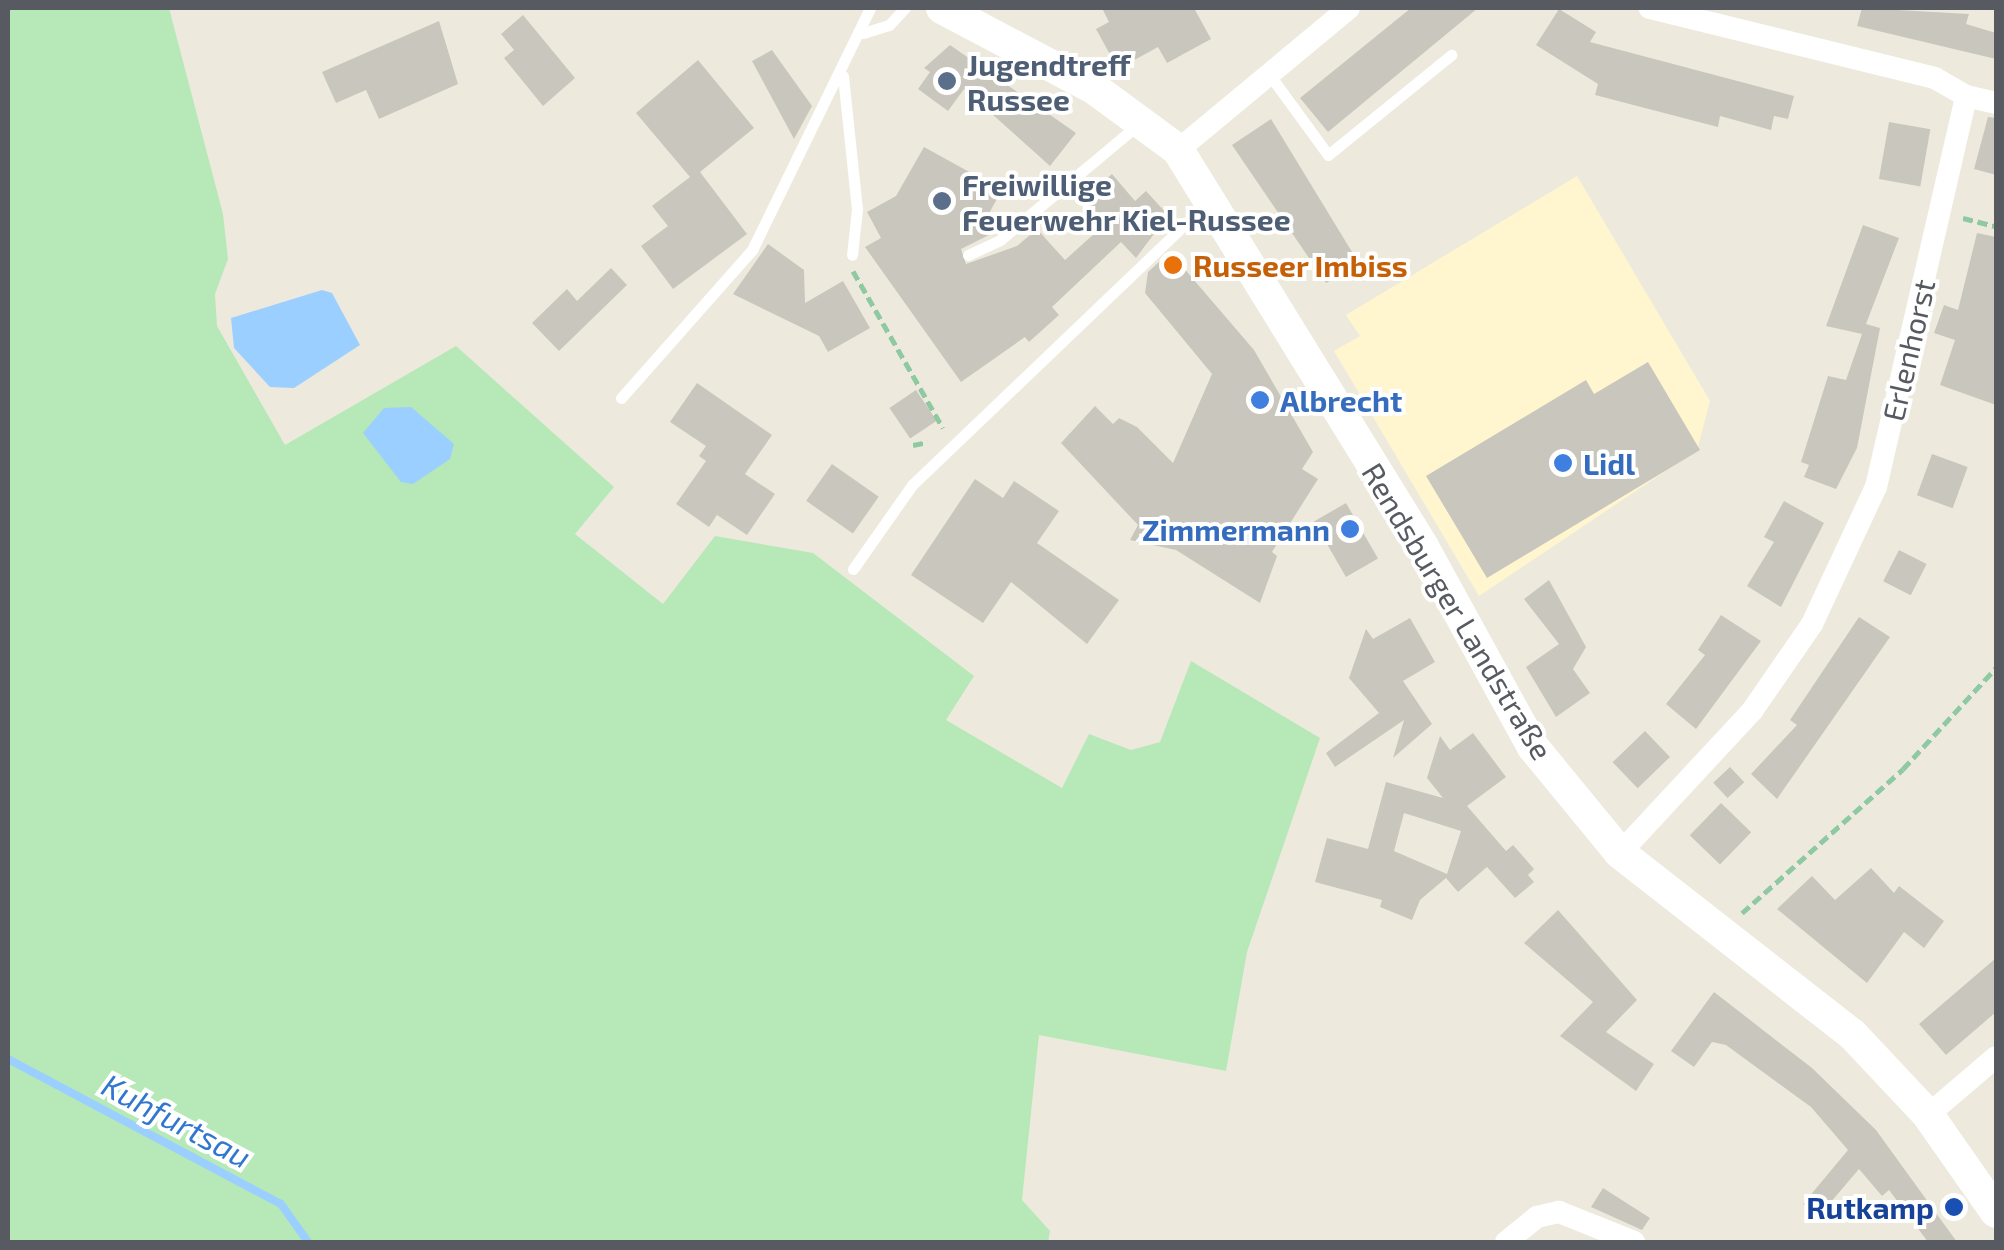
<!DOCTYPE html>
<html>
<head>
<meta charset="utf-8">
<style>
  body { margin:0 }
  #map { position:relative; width:2004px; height:1250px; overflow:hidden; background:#edeadd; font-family:"Exo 2",sans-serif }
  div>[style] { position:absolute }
  .commercial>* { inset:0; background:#fff6d0 }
  .green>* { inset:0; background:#b6e8b8 }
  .water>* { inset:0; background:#9bcfff }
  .stream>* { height:8px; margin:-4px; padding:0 4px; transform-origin:4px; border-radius:4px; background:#9bcfff }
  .building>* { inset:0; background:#c9c6bd; transform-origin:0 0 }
  .path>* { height:5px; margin-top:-2.5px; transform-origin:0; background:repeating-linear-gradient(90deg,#8fc9a2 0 10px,transparent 0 15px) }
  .lane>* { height:11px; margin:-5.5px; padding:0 5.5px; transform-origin:5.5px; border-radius:5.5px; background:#fff }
  .street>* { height:22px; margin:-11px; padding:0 11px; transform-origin:11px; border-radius:11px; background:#fff }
  .secondary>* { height:32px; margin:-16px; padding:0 16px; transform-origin:16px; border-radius:16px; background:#fff }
  .dots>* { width:28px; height:28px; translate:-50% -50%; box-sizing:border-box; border:5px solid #fff; border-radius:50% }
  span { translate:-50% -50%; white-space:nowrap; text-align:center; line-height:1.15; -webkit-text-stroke:8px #fff; paint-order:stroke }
  .service-label { font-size:30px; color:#4e5e75; font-weight:700 }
  .left { translate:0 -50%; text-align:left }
  .food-label { font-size:30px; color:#c56008; font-weight:700 }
  .street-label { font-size:30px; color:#575b61 }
  .shop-label { font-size:30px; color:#366cbe; font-weight:700 }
  .right { translate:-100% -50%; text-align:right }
  .transit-label { font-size:30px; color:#164399; font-weight:700 }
  .water-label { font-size:32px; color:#3277ce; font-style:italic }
  .frame { position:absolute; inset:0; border:10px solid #575b61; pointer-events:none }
</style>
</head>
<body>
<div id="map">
  <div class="commercial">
    <i style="clip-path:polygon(1577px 176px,1710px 401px,1697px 450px,1479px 596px,1334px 351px,1360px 336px,1346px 315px)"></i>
  </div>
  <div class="green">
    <i style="clip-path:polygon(8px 8px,169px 8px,223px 214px,228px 259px,215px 294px,217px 326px,285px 445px,456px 346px,614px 487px,575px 534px,663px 604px,715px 536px,813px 553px,974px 676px,946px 720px,1062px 788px,1089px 734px,1131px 750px,1160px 742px,1191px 661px,1320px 738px,1247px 952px,1226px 1071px,1039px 1035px,1022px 1200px,1050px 1231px,1048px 1242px,8px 1242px)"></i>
  </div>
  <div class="water">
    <i style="clip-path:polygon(322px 290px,332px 293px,360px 345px,294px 388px,270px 387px,234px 348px,231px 318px)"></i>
    <i style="clip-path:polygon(411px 407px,454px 444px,450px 459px,413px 484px,401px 482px,363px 433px,384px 408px)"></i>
  </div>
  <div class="stream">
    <i style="left:8px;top:1059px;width:309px;rotate:28deg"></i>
    <i style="left:281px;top:1204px;width:47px;rotate:54.6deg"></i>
  </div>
  <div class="building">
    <i style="clip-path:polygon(1102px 8px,1194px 8px,1211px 39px,1167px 63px,1158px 47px,1118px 69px,1096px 29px,1109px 22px)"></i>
    <i style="clip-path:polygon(1411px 8px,1478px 8px,1328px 132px,1300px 98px)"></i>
    <i style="clip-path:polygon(1862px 8px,1969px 14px,1966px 24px,1996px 33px,1996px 59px,1857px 26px)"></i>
    <i style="clip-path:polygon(1559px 9px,1596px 32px,1590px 42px,1794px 96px,1788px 119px,1774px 116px,1771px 130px,1720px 116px,1718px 127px,1595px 95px,1598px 84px,1536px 45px)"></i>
    <i style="clip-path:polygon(523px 15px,575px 78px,543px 106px,504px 58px,514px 50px,501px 34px)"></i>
    <i style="clip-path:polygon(439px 21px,458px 84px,379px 119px,366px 90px,336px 103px,322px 72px)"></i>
    <i style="clip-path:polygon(950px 45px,1076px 133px,1050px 166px,964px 89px,948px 111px,918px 89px,930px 72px,924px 68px)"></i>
    <i style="clip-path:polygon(772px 50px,812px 106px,794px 139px,752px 61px)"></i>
    <i style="clip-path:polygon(698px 60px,754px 128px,700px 172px,747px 234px,673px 289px,641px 246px,668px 226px,652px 206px,690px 177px,636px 113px)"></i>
    <i style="clip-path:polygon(1988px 117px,1996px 118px,1996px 175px,1974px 169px)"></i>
    <i style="clip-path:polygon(1271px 119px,1360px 265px,1326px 283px,1232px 145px)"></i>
    <i style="left:1889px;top:122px;width:42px;height:58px;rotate:10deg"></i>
    <i style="clip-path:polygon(924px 147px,1002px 190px,983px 224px,995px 232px,961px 249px,966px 264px,1017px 246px,1037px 229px,1065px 260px,1105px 224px,1083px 199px,1112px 174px,1135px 201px,1146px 191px,1168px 215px,1136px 258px,1121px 242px,1052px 307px,1059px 315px,1029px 342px,1025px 337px,961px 382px,865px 247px,881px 238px,867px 212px,896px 196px)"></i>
    <i style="clip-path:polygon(1863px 225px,1899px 238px,1866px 324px,1880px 328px,1857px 448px,1836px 489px,1804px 477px,1809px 465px,1801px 462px,1828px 376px,1846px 380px,1862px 334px,1826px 326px)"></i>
    <i style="clip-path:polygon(1977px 233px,1996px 237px,1996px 405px,1940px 385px,1955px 340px,1934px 333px,1944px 305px,1958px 310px)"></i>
    <i style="clip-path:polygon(768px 244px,804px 270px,805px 303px,843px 281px,870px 328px,828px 352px,819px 336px,733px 294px)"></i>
    <i style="clip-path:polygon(1170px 252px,1254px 350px,1313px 452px,1302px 469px,1318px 479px,1272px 552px,1277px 556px,1260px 603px,1176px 550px,1130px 540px,1138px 525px,1061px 443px,1095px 406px,1113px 424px,1119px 418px,1137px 427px,1173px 463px,1212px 374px,1145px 293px,1148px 272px)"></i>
    <i style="clip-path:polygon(611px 268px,627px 285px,559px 351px,532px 323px,567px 289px,577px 301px)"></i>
    <i style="clip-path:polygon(1648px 362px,1700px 450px,1487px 578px,1426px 476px,1586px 380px,1594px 394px)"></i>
    <i style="clip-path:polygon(697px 383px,772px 435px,745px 474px,775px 494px,747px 535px,717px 515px,709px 527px,676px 504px,706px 461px,699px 456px,706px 446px,670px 422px)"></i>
    <i style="left:916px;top:390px;width:37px;height:32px;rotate:56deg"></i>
    <i style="left:1932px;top:454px;width:38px;height:44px;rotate:20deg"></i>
    <i style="left:832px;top:464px;width:57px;height:45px;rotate:35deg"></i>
    <i style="clip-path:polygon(975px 479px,1003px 498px,1014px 481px,1059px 511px,1037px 543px,1119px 600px,1087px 644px,1011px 582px,983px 623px,911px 575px)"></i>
    <i style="clip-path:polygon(1784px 501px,1824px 523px,1781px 607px,1747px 586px,1774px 542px,1764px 537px)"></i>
    <i style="left:1346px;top:503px;width:64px;height:37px;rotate:60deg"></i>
    <i style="left:1899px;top:550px;width:31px;height:35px;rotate:27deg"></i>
    <i style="clip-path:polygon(1549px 580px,1586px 647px,1573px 669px,1590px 693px,1556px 717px,1526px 667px,1559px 644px,1524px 599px)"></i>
    <i style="clip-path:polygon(1721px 615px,1761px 641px,1696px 729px,1666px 704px,1705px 655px,1698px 650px)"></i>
    <i style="clip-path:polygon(1859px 617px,1890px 637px,1777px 799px,1751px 774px,1797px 725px,1790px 720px)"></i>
    <i style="clip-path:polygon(1410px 618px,1435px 662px,1403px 681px,1432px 724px,1393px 758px,1404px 720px,1335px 767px,1326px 753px,1379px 713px,1349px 678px,1366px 629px,1373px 639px)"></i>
    <i style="left:1645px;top:731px;width:36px;height:45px;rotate:46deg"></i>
    <i style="clip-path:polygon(evenodd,1473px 733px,1506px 777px,1467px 806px,1506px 851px,1513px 845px,1534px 869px,1528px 875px,1534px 882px,1515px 898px,1487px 867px,1458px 892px,1446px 878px,1420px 900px,1412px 920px,1380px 907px,1382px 900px,1315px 882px,1327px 838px,1368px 849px,1386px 782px,1443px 798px,1427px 778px,1440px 736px,1450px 750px,1473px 733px,1404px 813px,1461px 831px,1447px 874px,1394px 851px,1404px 813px)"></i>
    <i style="left:1730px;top:767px;width:21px;height:23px;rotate:47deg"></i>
    <i style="left:1721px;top:803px;width:42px;height:45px;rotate:44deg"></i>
    <i style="clip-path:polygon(1871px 868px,1894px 893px,1899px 886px,1944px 921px,1924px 948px,1904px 932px,1867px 983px,1777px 909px,1812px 876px,1835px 900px)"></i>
    <i style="clip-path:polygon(1558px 910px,1637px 1000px,1606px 1032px,1654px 1064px,1636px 1091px,1560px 1036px,1593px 1002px,1524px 943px)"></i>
    <i style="clip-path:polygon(1996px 958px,1996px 1012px,1946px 1055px,1919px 1024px)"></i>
    <i style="clip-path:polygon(1714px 992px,1812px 1068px,1876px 1130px,1957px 1242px,1928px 1242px,1889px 1190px,1882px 1196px,1859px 1169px,1819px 1216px,1803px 1204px,1848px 1150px,1811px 1107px,1726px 1045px,1712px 1042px,1694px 1067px,1671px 1051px)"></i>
    <i style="clip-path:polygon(1603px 1188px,1650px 1218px,1642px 1230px,1591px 1207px)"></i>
  </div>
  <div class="path">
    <i style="left:1963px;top:218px;width:34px;rotate:14deg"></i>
    <i style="left:853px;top:271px;width:181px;rotate:60.2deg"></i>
    <i style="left:913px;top:445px;width:15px;rotate:-11deg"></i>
    <i style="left:1742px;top:913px;width:216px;rotate:-41.8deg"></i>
    <i style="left:1903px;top:769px;width:137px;rotate:-47.4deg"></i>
  </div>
  <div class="lane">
    <i style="left:863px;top:33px;width:27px;rotate:-17deg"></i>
    <i style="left:889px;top:25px;width:23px;rotate:-47deg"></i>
    <i style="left:1269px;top:74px;width:100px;rotate:53.9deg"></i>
    <i style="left:1328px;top:155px;width:159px;rotate:-39.1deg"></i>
    <i style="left:843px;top:76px;width:134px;rotate:84deg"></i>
    <i style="left:857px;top:209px;width:46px;rotate:96.2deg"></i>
    <i style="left:968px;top:255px;width:35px;rotate:-25deg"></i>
    <i style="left:1000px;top:240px;width:182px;rotate:-39.9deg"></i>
    <i style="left:621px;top:398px;width:198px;rotate:-48.5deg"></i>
    <i style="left:752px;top:250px;width:269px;rotate:-64deg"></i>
    <i style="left:853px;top:569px;width:103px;rotate:-54.9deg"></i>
    <i style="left:912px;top:485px;width:408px;rotate:-43.7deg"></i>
  </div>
  <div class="street">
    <i style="left:1966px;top:96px;width:31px;rotate:13deg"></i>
    <i style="left:1178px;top:150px;width:222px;rotate:-39.7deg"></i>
    <i style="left:1620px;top:853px;width:194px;rotate:-47.1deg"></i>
    <i style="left:1752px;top:711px;width:106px;rotate:-55.4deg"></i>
    <i style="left:1812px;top:624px;width:151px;rotate:-65deg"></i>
    <i style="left:1876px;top:487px;width:401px;rotate:-77deg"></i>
    <i style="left:1966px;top:96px;width:36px;rotate:-150deg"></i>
    <i style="left:1935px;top:78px;width:294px;rotate:-166.2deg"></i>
    <i style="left:1928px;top:1115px;width:89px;rotate:-40.5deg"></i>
    <i style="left:1506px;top:1242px;width:40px;rotate:-39deg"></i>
    <i style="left:1537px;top:1217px;width:23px;rotate:-13deg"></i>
    <i style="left:1559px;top:1212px;width:81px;rotate:21.8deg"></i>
  </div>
  <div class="secondary">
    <i style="left:942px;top:8px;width:173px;rotate:27.9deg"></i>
    <i style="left:1095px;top:89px;width:103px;rotate:36.3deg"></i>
    <i style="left:1178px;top:150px;width:467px;rotate:58.3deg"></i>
    <i style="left:1423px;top:547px;width:228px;rotate:61.2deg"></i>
    <i style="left:1533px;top:747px;width:137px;rotate:50.6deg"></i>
    <i style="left:1620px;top:853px;width:294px;rotate:38deg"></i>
    <i style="left:1852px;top:1034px;width:111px;rotate:46.8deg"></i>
    <i style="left:1928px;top:1115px;width:118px;rotate:55deg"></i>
  </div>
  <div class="dots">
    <i style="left:947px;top:81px;background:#5c6f8a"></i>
    <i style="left:942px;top:201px;background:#5c6f8a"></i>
    <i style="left:1173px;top:265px;background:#e8710a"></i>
    <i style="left:1260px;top:400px;background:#3f7fe0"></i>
    <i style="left:1563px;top:463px;background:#3f7fe0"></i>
    <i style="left:1350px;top:529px;background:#3f7fe0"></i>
    <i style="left:1954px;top:1207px;background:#1a4fb4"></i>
  </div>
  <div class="service-label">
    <span class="left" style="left:967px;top:81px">Jugendtreff<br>Russee</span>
    <span class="left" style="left:962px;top:201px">Freiwillige<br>Feuerwehr Kiel-Russee</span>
  </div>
  <div class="food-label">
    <span class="left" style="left:1193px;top:265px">Russeer Imbiss</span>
  </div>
  <div class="street-label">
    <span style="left:1908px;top:350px;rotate:-77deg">Erlenhorst</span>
    <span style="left:1458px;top:611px;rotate:59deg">Rendsburger Landstraße</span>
  </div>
  <div class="shop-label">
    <span class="left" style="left:1280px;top:400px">Albrecht</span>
    <span class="left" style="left:1583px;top:463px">Lidl</span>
    <span class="right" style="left:1330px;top:529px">Zimmermann</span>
  </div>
  <div class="transit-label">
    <span class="right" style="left:1934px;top:1207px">Rutkamp</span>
  </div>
  <div class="water-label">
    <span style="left:177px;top:1120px;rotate:28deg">Kuhfurtsau</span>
  </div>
  <div class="frame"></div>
</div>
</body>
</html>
